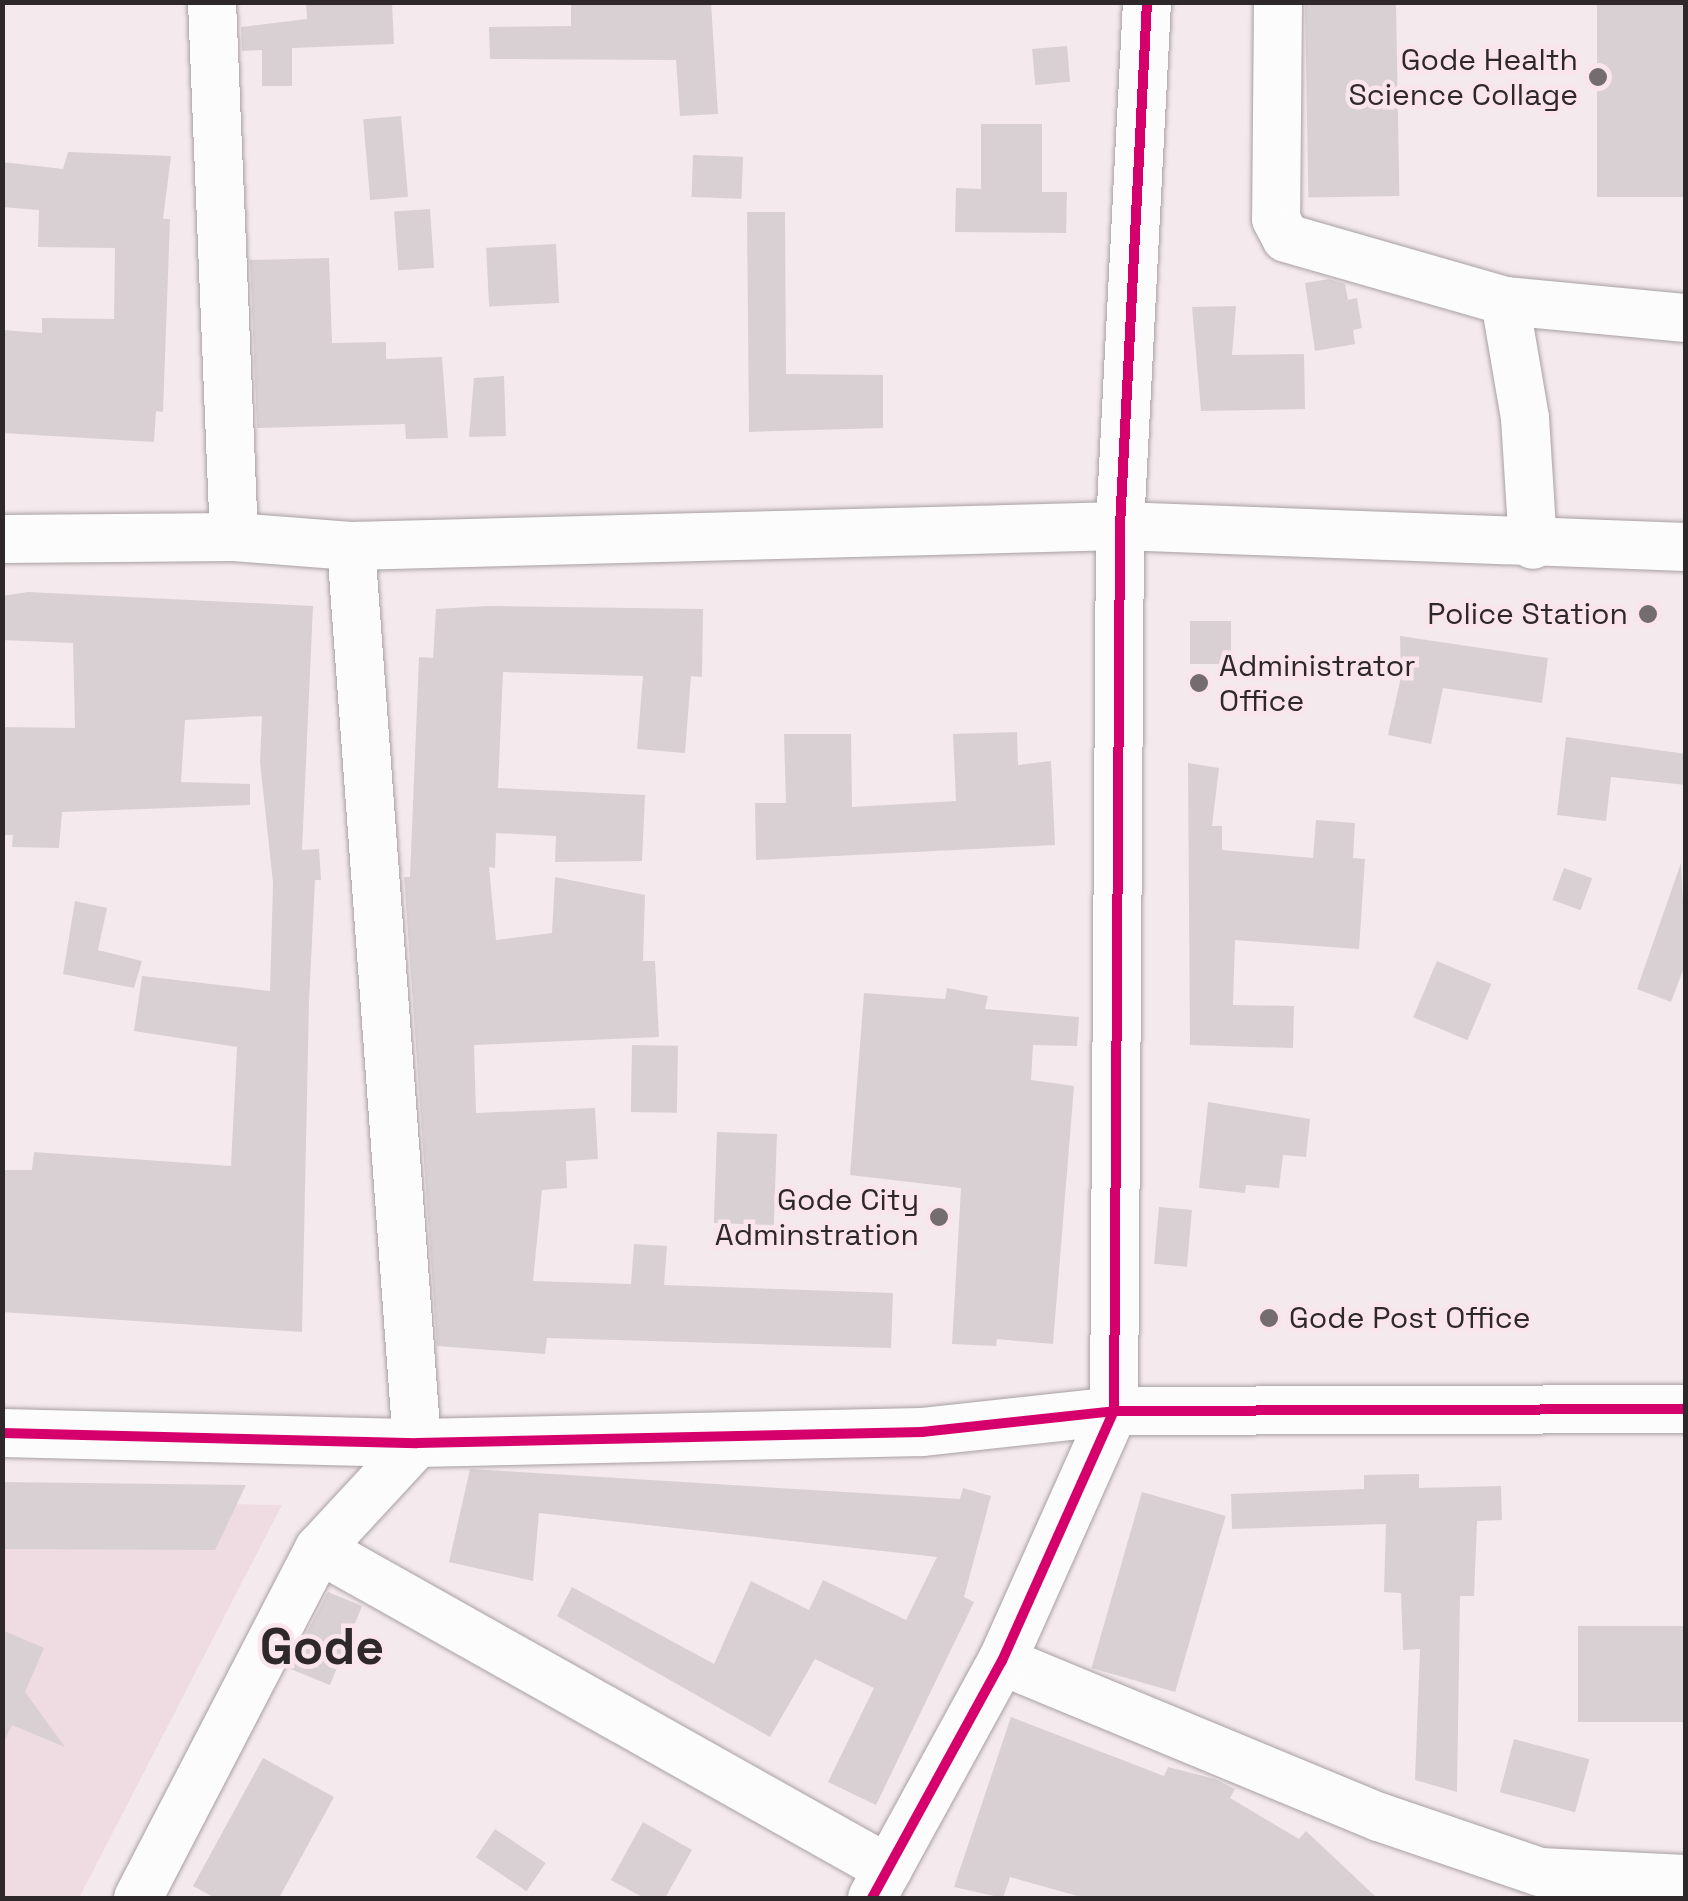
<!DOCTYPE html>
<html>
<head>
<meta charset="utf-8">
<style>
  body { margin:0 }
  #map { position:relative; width:1688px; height:1901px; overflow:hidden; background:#f4eaed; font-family:"Space Grotesk",sans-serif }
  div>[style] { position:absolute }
  .built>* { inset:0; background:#efdce2 }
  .building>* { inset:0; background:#d8d0d2; transform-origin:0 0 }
  .roads { filter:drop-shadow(0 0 2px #a8a0a2) drop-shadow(0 0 2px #a8a0a2) }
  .minor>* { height:48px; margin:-24px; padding:0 24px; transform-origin:24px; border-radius:24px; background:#fdfcfc }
  .cycleway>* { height:10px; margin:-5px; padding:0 5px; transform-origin:5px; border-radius:5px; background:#d6006c }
  .dots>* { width:28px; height:28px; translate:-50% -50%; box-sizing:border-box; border:5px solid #f9e5eb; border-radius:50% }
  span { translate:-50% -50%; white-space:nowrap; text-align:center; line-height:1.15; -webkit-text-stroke:9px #f9e5eb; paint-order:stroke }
  .poi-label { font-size:30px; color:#2f282a }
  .right { translate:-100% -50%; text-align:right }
  .left { translate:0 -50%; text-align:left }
  .town-label { font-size:50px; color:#2f282a; font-weight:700 }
  .frame { position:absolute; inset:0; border:5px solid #2f282a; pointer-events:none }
</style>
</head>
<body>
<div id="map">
  <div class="built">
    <i style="clip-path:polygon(3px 1499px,282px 1505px,79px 1898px,3px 1898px)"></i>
  </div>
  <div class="building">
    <i style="clip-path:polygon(306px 2px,392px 2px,394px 44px,292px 48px,292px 86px,262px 86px,262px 50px,242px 51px,241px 27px,307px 19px)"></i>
    <i style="clip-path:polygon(571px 2px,711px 3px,718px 114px,680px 116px,676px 60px,490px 59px,489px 27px,571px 26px)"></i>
    <i style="left:1597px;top:2px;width:89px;height:195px"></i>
    <i style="left:1396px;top:3px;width:193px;height:91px;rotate:89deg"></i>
    <i style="left:1067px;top:46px;width:36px;height:35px;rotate:85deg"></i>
    <i style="left:401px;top:116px;width:81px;height:38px;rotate:85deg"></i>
    <i style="clip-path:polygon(981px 124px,1042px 124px,1042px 192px,1067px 192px,1066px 233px,955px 232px,956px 188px,981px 189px)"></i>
    <i style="clip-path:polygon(68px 152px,171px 156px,163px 219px,170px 219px,163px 412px,156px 411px,154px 442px,2px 433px,2px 330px,42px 333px,42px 318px,114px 319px,115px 248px,38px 247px,39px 210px,2px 207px,2px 162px,63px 169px)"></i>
    <i style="left:693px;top:155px;width:50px;height:42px;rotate:2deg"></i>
    <i style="left:430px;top:209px;width:59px;height:36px;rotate:86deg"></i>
    <i style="clip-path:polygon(747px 212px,785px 212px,786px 374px,883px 375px,883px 428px,749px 432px)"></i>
    <i style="left:556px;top:244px;width:59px;height:70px;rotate:87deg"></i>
    <i style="clip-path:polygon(329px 258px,332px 343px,386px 342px,386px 359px,442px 357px,448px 438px,406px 439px,405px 424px,257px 428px,250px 260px)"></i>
    <i style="clip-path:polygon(1329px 279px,1345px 284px,1348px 300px,1357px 298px,1362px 328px,1353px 330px,1355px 344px,1315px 351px,1305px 283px)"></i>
    <i style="clip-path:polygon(1236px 306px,1232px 355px,1304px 354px,1305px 409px,1201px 411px,1192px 307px)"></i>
    <i style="clip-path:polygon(504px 376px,506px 436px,469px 437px,474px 378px)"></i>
    <i style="clip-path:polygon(28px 592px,313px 606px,302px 850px,319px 849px,321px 880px,315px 880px,309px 1001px,302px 1332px,2px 1312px,2px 1170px,32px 1170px,34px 1152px,231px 1166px,237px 1047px,134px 1031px,142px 976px,270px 991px,273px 883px,260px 762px,262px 716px,185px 720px,181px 782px,250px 784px,250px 805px,62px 812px,59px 848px,12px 847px,13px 835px,2px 835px,2px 727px,75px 728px,73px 643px,2px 640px,2px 596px)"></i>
    <i style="clip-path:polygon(487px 606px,703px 609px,702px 677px,691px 676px,685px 753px,637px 749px,643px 676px,503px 672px,498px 788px,645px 795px,642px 861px,555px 862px,556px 836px,496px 833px,495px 868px,489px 867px,496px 940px,552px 933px,555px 877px,645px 895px,643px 961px,655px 961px,659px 1037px,474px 1045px,476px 1113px,595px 1108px,598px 1159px,566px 1161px,567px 1188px,542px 1190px,533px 1281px,631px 1284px,634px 1244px,667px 1246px,664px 1285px,893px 1293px,891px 1348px,547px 1338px,545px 1354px,437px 1346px,404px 877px,410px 877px,419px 657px,433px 658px,436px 609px)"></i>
    <i style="left:1231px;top:621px;width:43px;height:41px;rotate:90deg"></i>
    <i style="clip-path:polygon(1400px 636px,1548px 658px,1542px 703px,1443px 688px,1431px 744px,1388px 735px,1401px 677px)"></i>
    <i style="clip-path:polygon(1017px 732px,1018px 765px,1051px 761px,1055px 845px,756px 860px,755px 803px,786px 803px,784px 734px,851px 734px,852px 807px,956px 801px,953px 734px)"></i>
    <i style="clip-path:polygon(1566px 737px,1686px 754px,1686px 785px,1611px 777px,1606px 821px,1557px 815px)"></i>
    <i style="clip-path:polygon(1188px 763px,1219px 768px,1212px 826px,1222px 826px,1222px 850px,1313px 858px,1316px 820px,1355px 823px,1353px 858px,1365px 859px,1359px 949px,1235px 940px,1233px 1005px,1294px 1006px,1293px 1048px,1190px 1045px)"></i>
    <i style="clip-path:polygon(1681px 863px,1686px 962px,1671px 1002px,1637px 989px)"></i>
    <i style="left:1564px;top:868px;width:30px;height:34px;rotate:20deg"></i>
    <i style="clip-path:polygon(75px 901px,107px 908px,98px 950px,142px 961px,134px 988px,63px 974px)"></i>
    <i style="left:1437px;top:961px;width:59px;height:61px;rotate:23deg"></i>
    <i style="clip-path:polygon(947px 988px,988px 996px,985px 1009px,1079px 1017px,1077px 1046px,1033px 1045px,1031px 1080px,1074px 1086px,1053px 1344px,997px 1339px,996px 1346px,952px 1344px,961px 1188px,850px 1175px,864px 993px,945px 999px)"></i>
    <i style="left:632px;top:1045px;width:46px;height:67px;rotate:1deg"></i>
    <i style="clip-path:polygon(1208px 1102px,1310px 1119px,1306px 1157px,1283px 1155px,1279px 1188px,1246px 1185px,1245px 1193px,1199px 1188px)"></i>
    <i style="left:717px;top:1132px;width:60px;height:91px;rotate:2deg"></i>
    <i style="left:1159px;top:1207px;width:33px;height:57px;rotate:5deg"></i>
    <i style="clip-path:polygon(470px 1469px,960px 1499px,963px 1488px,991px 1496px,964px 1597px,974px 1602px,876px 1805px,828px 1782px,874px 1688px,815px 1659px,770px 1737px,557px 1616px,572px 1587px,714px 1664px,751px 1581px,809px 1610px,823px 1580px,906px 1620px,937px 1557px,539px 1513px,533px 1581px,449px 1562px)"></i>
    <i style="clip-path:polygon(1419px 1474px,1419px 1488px,1501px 1486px,1502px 1520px,1477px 1521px,1474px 1596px,1460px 1596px,1457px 1792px,1415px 1780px,1420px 1649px,1403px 1650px,1401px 1593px,1384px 1592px,1386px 1524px,1232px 1529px,1231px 1494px,1364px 1489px,1364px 1475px)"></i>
    <i style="clip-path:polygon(2px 1482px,246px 1485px,215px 1550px,2px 1549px)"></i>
    <i style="left:1142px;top:1492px;width:87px;height:183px;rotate:16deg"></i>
    <i style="clip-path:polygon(328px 1592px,362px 1606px,330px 1685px,288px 1668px)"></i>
    <i style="left:1686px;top:1626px;width:96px;height:108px;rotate:90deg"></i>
    <i style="clip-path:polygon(2px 1630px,44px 1648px,25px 1692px,65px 1747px,12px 1725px,2px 1746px)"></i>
    <i style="clip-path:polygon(1011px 1717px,1164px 1776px,1168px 1767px,1215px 1779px,1235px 1789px,1230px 1798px,1299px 1839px,1306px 1831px,1377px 1898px,1085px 1898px,1010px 1877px,1003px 1898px,954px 1887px)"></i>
    <i style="left:1514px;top:1739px;width:78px;height:55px;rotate:15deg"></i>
    <i style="clip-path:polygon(263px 1758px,334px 1797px,279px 1898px,215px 1898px,193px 1886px)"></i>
    <i style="clip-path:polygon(643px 1822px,692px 1850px,665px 1898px,644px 1898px,611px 1880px)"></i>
    <i style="left:495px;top:1829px;width:61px;height:34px;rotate:34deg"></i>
  </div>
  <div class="roads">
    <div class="minor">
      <i style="left:212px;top:2px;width:535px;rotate:87.65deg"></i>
      <i style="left:1278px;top:2px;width:217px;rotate:90.5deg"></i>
      <i style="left:1276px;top:219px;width:21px;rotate:62deg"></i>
      <i style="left:1286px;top:238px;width:228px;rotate:16deg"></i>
      <i style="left:1505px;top:301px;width:182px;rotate:5.4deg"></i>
      <i style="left:1505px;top:301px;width:119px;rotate:80.3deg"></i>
      <i style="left:1525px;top:418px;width:127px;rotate:86.4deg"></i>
      <i style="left:2px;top:539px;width:232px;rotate:-0.5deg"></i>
      <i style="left:234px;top:537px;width:117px;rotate:4.4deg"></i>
      <i style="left:351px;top:546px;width:769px;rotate:-1.49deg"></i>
      <i style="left:1120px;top:526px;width:566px;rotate:2.12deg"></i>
      <i style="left:2px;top:1433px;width:415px;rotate:1.4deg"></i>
      <i style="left:417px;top:1443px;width:505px;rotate:-1.25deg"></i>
      <i style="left:922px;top:1432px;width:193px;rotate:-6.2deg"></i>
      <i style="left:1114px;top:1411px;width:572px;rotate:-0.2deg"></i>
      <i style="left:319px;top:1549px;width:653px;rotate:29.35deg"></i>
      <i style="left:1002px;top:1661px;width:408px;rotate:22.5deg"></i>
      <i style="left:1379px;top:1817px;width:170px;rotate:18.9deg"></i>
      <i style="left:1540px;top:1872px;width:146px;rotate:2.7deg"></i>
      <i style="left:138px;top:1898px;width:393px;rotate:-62.6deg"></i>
      <i style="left:319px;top:1549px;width:144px;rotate:-47.2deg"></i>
      <i style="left:417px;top:1443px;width:899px;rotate:-94.21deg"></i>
      <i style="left:872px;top:1898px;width:270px;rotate:-61.3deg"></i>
      <i style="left:1002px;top:1661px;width:274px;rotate:-65.9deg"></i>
      <i style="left:1114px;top:1411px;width:885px;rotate:-89.61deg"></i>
      <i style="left:1120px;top:526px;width:525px;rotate:-87.05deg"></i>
    </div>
  </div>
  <div class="cycleway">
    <i style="left:2px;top:1433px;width:415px;rotate:1.4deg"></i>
    <i style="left:417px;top:1443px;width:505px;rotate:-1.25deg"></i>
    <i style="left:922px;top:1432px;width:193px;rotate:-6.2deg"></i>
    <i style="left:1114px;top:1411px;width:572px;rotate:-0.2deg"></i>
    <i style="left:872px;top:1898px;width:270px;rotate:-61.3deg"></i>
    <i style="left:1002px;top:1661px;width:274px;rotate:-65.9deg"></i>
    <i style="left:1114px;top:1411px;width:885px;rotate:-89.61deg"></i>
    <i style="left:1120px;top:526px;width:525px;rotate:-87.05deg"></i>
  </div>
  <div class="dots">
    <i style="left:1598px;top:77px;background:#746c6e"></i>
    <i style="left:1648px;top:614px;background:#746c6e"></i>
    <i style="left:1199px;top:683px;background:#746c6e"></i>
    <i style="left:939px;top:1217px;background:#746c6e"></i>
    <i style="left:1269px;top:1318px;background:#746c6e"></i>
  </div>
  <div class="poi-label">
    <span class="right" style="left:1578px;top:77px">Gode Health<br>Science Collage</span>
    <span class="right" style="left:1628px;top:614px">Police Station</span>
    <span class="left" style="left:1219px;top:683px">Administrator<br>Office</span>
    <span class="right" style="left:919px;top:1217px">Gode City<br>Adminstration</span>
    <span class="left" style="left:1289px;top:1318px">Gode Post Office</span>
  </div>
  <div class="town-label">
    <span style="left:322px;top:1648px">Gode</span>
  </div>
  <div class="frame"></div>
</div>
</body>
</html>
